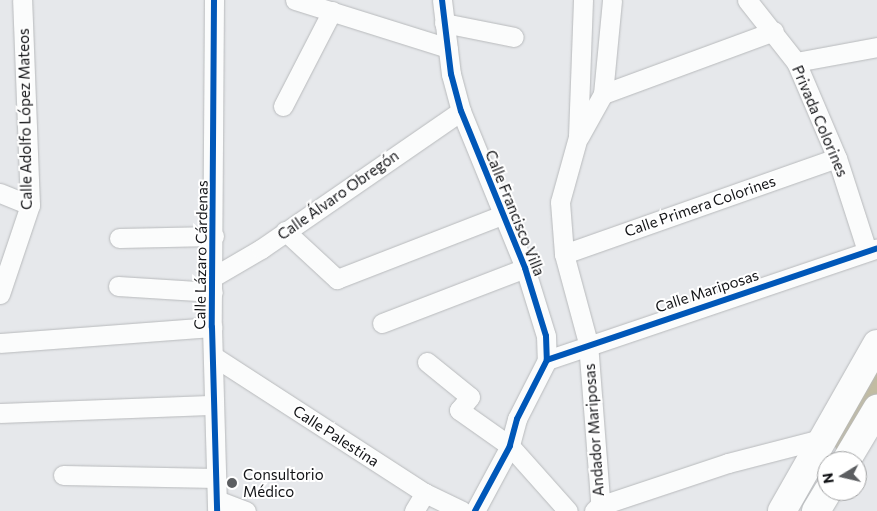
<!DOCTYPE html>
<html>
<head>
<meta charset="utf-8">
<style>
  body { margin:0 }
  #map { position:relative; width:877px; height:511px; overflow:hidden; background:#e6e8eb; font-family:Commissioner,sans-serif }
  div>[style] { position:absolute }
  .canal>* { height:18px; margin:-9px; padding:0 9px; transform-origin:9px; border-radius:9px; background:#c2bca2 }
  .roads { filter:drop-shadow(0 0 1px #b8babc) drop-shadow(0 0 1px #b8babc) }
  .street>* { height:19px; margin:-9.5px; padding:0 9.5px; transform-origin:9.5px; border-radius:9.5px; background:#fbfcfc }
  .secondary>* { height:28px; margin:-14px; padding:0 14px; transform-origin:14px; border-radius:14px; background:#fbfcfc }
  .cycleway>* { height:6px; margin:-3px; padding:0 3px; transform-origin:3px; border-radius:3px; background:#0057b8 }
  .dots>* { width:14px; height:14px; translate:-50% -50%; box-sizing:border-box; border:2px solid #fff; border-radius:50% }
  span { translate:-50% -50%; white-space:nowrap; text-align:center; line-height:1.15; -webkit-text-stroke:4px #fff; paint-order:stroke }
  .street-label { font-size:15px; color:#121316 }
  .poi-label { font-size:15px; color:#121316 }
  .left { translate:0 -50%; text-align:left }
  .north { position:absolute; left:817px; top:451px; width:50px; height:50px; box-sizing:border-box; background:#fff; border:1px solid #a0a1a2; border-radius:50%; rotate:261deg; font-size:14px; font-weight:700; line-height:20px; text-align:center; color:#121316 }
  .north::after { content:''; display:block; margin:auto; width:18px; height:22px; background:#5c5e61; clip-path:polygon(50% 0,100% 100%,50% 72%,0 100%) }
</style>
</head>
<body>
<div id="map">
  <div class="canal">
    <i style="left:843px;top:443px;width:76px;rotate:-63.4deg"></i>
  </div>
  <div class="roads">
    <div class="street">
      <i style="left:214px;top:0;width:327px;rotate:90.4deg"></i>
      <i style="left:212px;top:327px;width:184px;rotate:88.4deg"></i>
      <i style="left:295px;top:0;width:160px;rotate:17.4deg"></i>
      <i style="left:442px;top:0;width:75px;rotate:83.1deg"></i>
      <i style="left:451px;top:74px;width:38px;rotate:75deg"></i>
      <i style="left:461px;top:111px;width:170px;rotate:67.8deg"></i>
      <i style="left:525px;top:268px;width:71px;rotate:72.8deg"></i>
      <i style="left:546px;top:336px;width:24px;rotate:88deg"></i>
      <i style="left:547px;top:360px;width:66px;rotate:117deg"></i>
      <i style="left:517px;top:419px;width:28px;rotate:105deg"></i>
      <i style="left:510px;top:446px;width:74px;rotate:118.3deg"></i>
      <i style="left:583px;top:0;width:137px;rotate:92.1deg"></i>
      <i style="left:578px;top:137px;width:67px;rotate:105.5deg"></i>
      <i style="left:560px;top:202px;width:52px;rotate:85.6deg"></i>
      <i style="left:564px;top:254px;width:92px;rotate:74.9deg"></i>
      <i style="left:588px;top:343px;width:169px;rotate:85.6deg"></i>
      <i style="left:747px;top:0;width:79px;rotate:51.7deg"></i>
      <i style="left:796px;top:62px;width:104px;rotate:66.9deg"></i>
      <i style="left:837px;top:158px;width:98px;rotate:72.1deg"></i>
      <i style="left:444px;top:23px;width:71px;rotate:11.3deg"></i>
      <i style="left:796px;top:62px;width:82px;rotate:-10.5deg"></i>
      <i style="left:603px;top:94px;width:94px;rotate:-84.5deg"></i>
      <i style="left:283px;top:106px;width:107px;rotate:-62.7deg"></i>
      <i style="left:579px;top:137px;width:49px;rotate:-60.8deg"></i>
      <i style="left:603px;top:94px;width:182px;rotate:-20.2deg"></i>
      <i style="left:0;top:193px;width:32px;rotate:22deg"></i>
      <i style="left:285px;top:231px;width:71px;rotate:42.7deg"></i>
      <i style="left:337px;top:279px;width:177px;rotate:-21.2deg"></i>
      <i style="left:119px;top:238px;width:95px;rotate:-1.2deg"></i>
      <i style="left:564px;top:254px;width:289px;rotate:-19.4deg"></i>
      <i style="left:213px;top:277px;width:56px;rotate:-30.3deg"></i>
      <i style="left:261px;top:249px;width:243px;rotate:-34.6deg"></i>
      <i style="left:118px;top:286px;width:95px;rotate:3.6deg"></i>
      <i style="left:0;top:294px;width:94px;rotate:-71.4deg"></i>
      <i style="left:30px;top:205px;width:205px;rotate:-92.2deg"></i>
      <i style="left:382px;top:323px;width:153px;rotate:-21deg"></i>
      <i style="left:0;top:343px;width:213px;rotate:-4.3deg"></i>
      <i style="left:213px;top:356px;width:252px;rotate:32.9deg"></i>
      <i style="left:425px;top:493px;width:41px;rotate:25.9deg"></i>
      <i style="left:547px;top:360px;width:348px;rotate:-18.7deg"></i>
      <i style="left:427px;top:362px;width:55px;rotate:39.1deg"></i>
      <i style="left:470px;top:397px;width:17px;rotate:130deg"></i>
      <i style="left:459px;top:410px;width:62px;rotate:35.2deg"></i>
      <i style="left:510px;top:446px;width:87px;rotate:48.3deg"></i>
      <i style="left:0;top:413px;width:213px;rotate:-2.2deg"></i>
      <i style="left:63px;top:475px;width:153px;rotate:1.1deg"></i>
      <i style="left:217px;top:500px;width:31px;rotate:21deg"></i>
      <i style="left:414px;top:511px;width:21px;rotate:-59deg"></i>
      <i style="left:594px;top:511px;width:7px;rotate:-45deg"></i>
      <i style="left:599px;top:506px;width:136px;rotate:-18.4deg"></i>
      <i style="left:728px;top:463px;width:96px;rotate:-14.5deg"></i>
    </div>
    <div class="secondary">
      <i style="left:846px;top:461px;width:61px;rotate:-59.2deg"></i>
      <i style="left:782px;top:511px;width:192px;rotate:-60.4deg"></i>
      <i style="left:816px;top:511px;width:23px;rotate:-59deg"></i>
    </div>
  </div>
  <div class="cycleway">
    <i style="left:214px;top:0;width:327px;rotate:90.4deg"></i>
    <i style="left:212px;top:327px;width:184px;rotate:88.4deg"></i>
    <i style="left:442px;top:0;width:75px;rotate:83.1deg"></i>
    <i style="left:451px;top:74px;width:38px;rotate:75deg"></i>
    <i style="left:461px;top:111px;width:170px;rotate:67.8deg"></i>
    <i style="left:525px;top:268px;width:71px;rotate:72.8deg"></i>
    <i style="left:546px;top:336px;width:24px;rotate:88deg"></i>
    <i style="left:547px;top:360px;width:66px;rotate:117deg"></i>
    <i style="left:517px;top:419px;width:28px;rotate:105deg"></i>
    <i style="left:510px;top:446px;width:74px;rotate:118.3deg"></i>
    <i style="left:547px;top:360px;width:348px;rotate:-18.7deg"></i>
  </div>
  <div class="dots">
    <i style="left:232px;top:483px;background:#5c5e61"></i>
  </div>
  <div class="street-label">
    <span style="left:25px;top:119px;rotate:-91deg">Calle Adolfo López Mateos</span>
    <span style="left:820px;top:121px;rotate:67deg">Privada Colorines</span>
    <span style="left:338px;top:195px;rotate:-35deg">Calle Álvaro Obregón</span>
    <span style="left:700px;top:206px;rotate:-19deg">Calle Primera Colorines</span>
    <span style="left:515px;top:213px;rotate:68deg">Calle Francisco Villa</span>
    <span style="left:201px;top:255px;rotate:-89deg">Calle Lázaro Cárdenas</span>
    <span style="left:707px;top:291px;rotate:-18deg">Calle Mariposas</span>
    <span style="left:594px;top:430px;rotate:-94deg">Andador Mariposas</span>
    <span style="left:336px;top:436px;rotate:33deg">Calle Palestina</span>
  </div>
  <div class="poi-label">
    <span class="left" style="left:243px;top:483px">Consultorio<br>Médico</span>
  </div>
  <div class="north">N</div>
</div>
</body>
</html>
